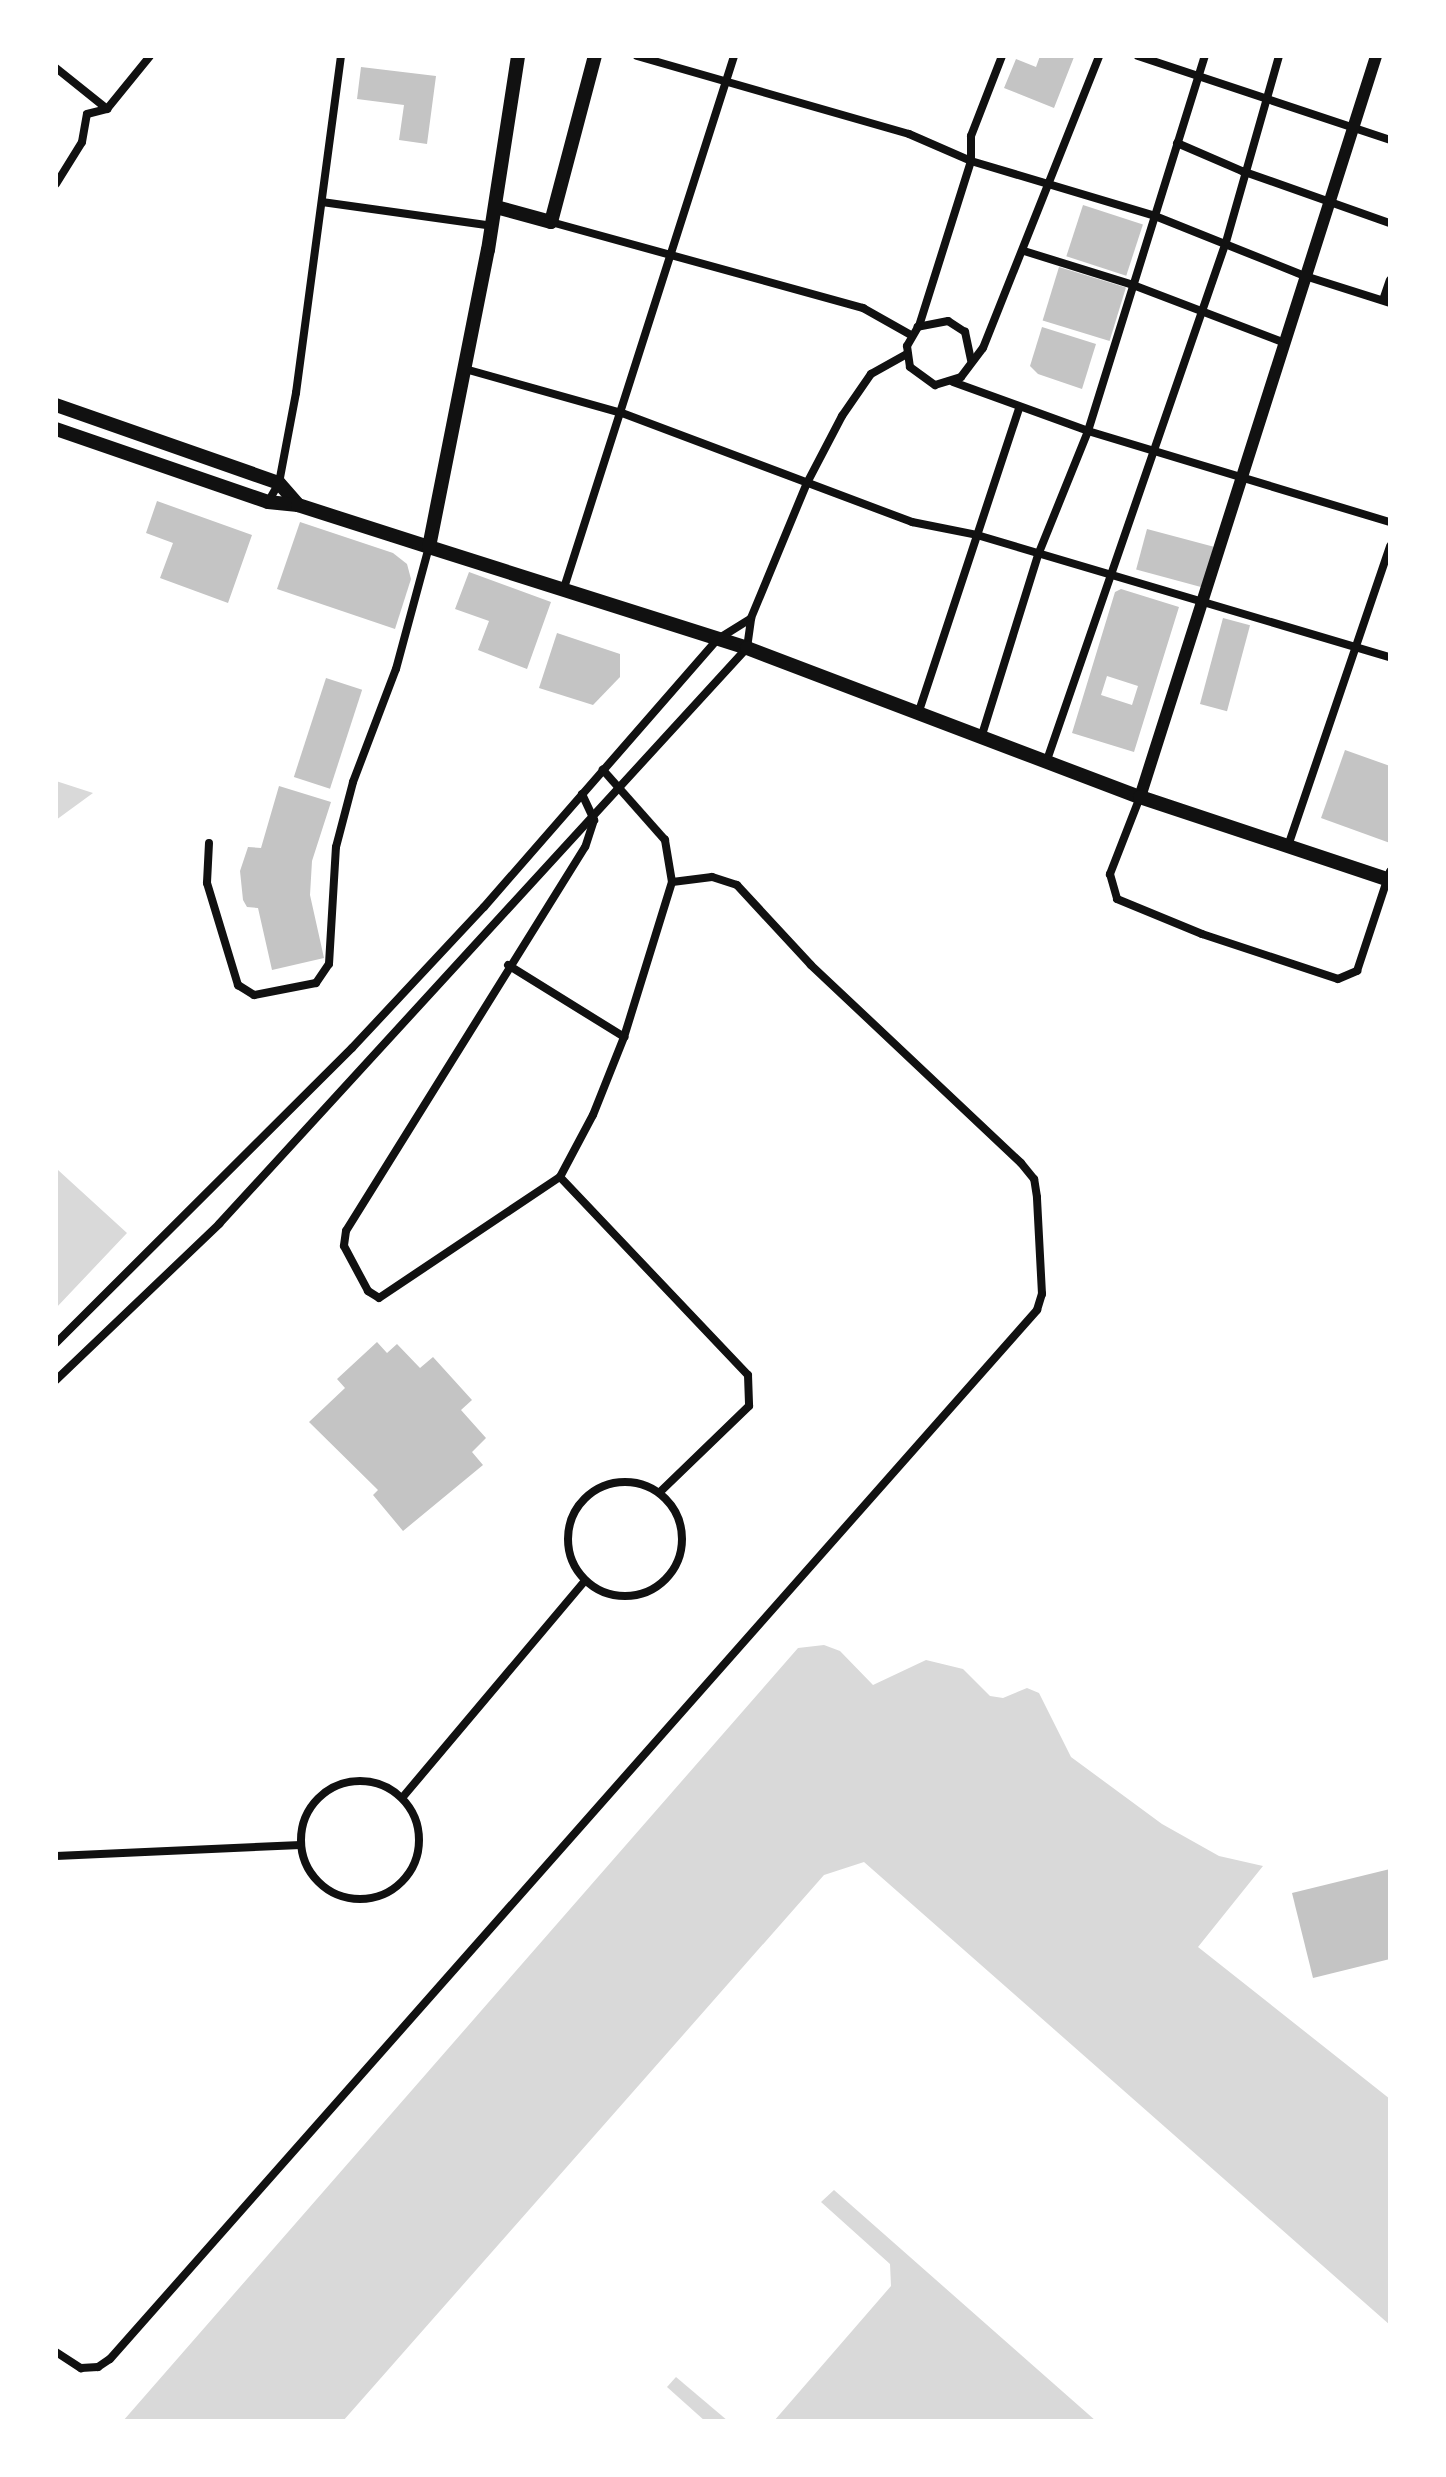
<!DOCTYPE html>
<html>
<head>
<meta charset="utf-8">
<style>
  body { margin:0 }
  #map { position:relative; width:1446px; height:2477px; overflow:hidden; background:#fff; font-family:"Nunito Sans",sans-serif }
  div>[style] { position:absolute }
  .water>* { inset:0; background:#d9d9d9 }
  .building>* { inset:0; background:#c4c4c4; transform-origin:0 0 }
  .minor>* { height:8px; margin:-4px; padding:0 4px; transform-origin:4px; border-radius:4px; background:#111 }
  .minor>.ring { margin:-4px; padding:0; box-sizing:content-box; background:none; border:8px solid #111; border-radius:50% }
  .tertiary>* { height:12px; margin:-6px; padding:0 6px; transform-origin:6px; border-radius:6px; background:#111 }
  .secondary>* { height:14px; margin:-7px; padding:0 7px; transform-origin:7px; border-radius:7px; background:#111 }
  .primary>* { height:14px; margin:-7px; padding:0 7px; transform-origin:7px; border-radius:7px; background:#111 }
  span { translate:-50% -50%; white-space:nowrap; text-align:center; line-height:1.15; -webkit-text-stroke:8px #fff; paint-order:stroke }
  .frame { position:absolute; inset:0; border:58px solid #fff; pointer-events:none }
</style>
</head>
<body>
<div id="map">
  <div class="water">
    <i style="clip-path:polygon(56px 781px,93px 793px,56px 820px)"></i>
    <i style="clip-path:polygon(56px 1160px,58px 1170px,127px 1233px,56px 1308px)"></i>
    <i style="clip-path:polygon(824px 1645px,840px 1651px,873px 1685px,926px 1660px,963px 1669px,990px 1696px,1003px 1698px,1027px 1688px,1039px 1693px,1071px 1757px,1162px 1824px,1219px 1856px,1263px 1866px,1198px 1947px,1390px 2099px,1390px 2325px,864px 1862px,824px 1875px,343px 2421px,123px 2421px,798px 1648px)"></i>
    <i style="clip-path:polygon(834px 2190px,1096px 2421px,774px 2421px,891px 2286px,890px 2264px,821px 2202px)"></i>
    <i style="clip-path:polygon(676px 2377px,728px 2421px,705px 2421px,667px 2387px)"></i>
  </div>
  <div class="building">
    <i style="clip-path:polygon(1040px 56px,1074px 57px,1054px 108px,1004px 88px,1016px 59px,1036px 67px)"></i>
    <i style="clip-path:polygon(361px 67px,436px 76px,427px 144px,399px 140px,404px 105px,357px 99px)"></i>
    <i style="left:1083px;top:205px;width:63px;height:54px;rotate:18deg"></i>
    <i style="left:1059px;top:267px;width:70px;height:56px;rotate:17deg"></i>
    <i style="clip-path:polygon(1042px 327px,1096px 344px,1082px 389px,1038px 374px,1030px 366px)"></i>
    <i style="clip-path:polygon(157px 501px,252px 535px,228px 603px,160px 578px,173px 543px,146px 533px)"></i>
    <i style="clip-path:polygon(300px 522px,393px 553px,407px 564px,411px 579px,395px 629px,277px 589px)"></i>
    <i style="left:1147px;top:529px;width:69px;height:42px;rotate:15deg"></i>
    <i style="clip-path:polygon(469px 572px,551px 602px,527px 669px,478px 650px,489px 621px,455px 609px)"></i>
    <i style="clip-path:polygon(evenodd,1121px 589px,1179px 607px,1134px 752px,1072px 733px,1115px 592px,1121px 589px,1107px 676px,1138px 686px,1132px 705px,1101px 695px,1107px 676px)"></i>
    <i style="left:1223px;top:618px;width:28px;height:89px;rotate:15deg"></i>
    <i style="clip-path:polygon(557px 633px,620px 654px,620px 677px,593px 705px,539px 688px)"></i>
    <i style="left:326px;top:678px;width:38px;height:104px;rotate:18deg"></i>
    <i style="clip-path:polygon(1345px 750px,1390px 766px,1390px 843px,1321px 818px)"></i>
    <i style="clip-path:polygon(279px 786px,331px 802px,312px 861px,310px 895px,324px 958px,272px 970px,258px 908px,247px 907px,243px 900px,240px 871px,248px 847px,261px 848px)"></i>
    <i style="clip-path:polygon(377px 1342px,387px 1353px,397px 1344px,420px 1368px,433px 1357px,472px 1400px,461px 1410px,486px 1438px,472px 1452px,483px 1465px,403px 1531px,373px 1495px,378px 1490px,309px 1422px,345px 1388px,337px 1379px)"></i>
    <i style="clip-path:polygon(1390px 1869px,1390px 1959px,1313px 1978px,1292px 1893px)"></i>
  </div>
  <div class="minor">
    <i style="left:637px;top:56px;width:283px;rotate:16deg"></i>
    <i style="left:909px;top:134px;width:68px;rotate:23.5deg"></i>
    <i style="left:971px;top:161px;width:192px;rotate:16.6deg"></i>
    <i style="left:1155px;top:216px;width:162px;rotate:21.8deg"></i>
    <i style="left:1305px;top:276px;width:89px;rotate:17.6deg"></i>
    <i style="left:1138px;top:56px;width:266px;rotate:18.4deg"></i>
    <i style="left:56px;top:68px;width:65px;rotate:38.8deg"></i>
    <i style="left:1177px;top:143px;width:71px;rotate:23.3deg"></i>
    <i style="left:1242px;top:171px;width:157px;rotate:19.4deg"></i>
    <i style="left:56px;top:184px;width:49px;rotate:-58.2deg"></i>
    <i style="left:82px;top:142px;width:28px;rotate:-80deg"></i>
    <i style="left:87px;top:114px;width:21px;rotate:-14deg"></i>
    <i style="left:107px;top:109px;width:68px;rotate:-50.9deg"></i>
    <i style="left:322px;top:202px;width:173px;rotate:8deg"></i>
    <i style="left:551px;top:222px;width:324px;rotate:15.4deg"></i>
    <i style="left:863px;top:308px;width:55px;rotate:29.4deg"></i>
    <i style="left:1024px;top:251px;width:114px;rotate:17.3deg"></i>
    <i style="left:1133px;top:285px;width:160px;rotate:20.9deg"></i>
    <i style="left:1383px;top:300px;width:21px;rotate:-71deg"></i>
    <i style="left:919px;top:326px;width:173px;rotate:-72.5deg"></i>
    <i style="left:971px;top:161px;width:25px;rotate:-90deg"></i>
    <i style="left:971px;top:136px;width:86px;rotate:-68.8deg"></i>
    <i style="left:971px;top:360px;width:29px;rotate:-102deg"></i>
    <i style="left:965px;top:332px;width:20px;rotate:-147deg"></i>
    <i style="left:948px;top:321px;width:31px;rotate:169deg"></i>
    <i style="left:918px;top:327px;width:22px;rotate:120deg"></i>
    <i style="left:907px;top:346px;width:21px;rotate:82deg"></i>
    <i style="left:910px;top:367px;width:31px;rotate:36deg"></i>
    <i style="left:935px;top:385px;width:27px;rotate:-17deg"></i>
    <i style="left:961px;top:377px;width:36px;rotate:-53deg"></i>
    <i style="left:983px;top:348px;width:314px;rotate:-68.3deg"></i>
    <i style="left:465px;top:369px;width:163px;rotate:15.7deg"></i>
    <i style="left:622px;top:413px;width:310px;rotate:20.6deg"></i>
    <i style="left:912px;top:522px;width:66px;rotate:11.3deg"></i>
    <i style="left:977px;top:535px;width:431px;rotate:16.5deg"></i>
    <i style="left:953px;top:382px;width:144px;rotate:19.9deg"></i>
    <i style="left:1088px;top:431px;width:315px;rotate:16.8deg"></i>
    <i style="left:268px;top:502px;width:22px;rotate:-60deg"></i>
    <i style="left:279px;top:483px;width:92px;rotate:-79.3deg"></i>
    <i style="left:296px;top:393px;width:340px;rotate:-82.4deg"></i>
    <i style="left:563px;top:591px;width:562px;rotate:-72.27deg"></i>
    <i style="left:918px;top:714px;width:322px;rotate:-71.7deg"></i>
    <i style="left:981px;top:738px;width:192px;rotate:-72.7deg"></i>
    <i style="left:1038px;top:555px;width:134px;rotate:-68deg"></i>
    <i style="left:1088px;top:431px;width:393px;rotate:-72.7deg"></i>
    <i style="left:1047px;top:760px;width:548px;rotate:-70.94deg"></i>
    <i style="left:1226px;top:242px;width:193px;rotate:-74.1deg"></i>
    <i style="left:582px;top:794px;width:29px;rotate:65deg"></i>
    <i style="left:594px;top:820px;width:28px;rotate:108deg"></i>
    <i style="left:585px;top:847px;width:452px;rotate:121.9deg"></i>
    <i style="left:346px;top:1231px;width:15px;rotate:98deg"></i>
    <i style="left:344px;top:1246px;width:51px;rotate:61.9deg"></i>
    <i style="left:368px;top:1291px;width:13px;rotate:32deg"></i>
    <i style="left:379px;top:1298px;width:218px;rotate:-33.8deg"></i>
    <i style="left:560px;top:1177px;width:70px;rotate:-62deg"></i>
    <i style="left:593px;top:1115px;width:84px;rotate:-68.3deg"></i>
    <i style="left:624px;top:1037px;width:162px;rotate:-72.8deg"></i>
    <i style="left:672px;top:882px;width:43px;rotate:-99.5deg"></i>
    <i style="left:665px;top:840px;width:94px;rotate:-131.5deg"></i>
    <i style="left:1140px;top:797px;width:83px;rotate:111.3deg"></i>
    <i style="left:1110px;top:874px;width:26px;rotate:74deg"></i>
    <i style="left:1117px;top:899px;width:92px;rotate:22.4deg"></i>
    <i style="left:1202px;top:934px;width:143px;rotate:18.3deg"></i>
    <i style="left:1338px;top:979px;width:21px;rotate:-23deg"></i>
    <i style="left:1357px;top:971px;width:105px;rotate:-71.7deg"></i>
    <i style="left:209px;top:843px;width:40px;rotate:92.9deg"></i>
    <i style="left:207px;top:883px;width:107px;rotate:73.1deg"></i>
    <i style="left:238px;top:985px;width:19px;rotate:32deg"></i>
    <i style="left:254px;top:995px;width:63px;rotate:-11deg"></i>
    <i style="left:316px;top:983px;width:23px;rotate:-56deg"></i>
    <i style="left:329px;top:964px;width:117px;rotate:-86.6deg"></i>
    <i style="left:336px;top:847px;width:67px;rotate:-75.3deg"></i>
    <i style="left:353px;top:782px;width:121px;rotate:-69.2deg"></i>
    <i style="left:396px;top:669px;width:126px;rotate:-74.9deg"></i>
    <i style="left:1289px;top:843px;width:314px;rotate:-71.2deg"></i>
    <i style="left:508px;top:965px;width:137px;rotate:31.8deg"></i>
    <i style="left:560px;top:1177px;width:273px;rotate:46.5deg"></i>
    <i style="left:748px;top:1375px;width:31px;rotate:88deg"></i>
    <i style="left:749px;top:1406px;width:125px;rotate:136deg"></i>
    <i style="left:56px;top:1343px;width:418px;rotate:-44.9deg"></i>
    <i style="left:352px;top:1048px;width:193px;rotate:-46.9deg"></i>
    <i style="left:484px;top:907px;width:356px;rotate:-48.9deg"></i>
    <i style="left:718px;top:639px;width:39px;rotate:-32deg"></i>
    <i style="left:56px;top:1380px;width:226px;rotate:-43.7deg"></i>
    <i style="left:219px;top:1224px;width:781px;rotate:-47.49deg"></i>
    <i style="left:747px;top:648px;width:30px;rotate:-82deg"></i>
    <i style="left:751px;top:618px;width:146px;rotate:-67.5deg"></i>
    <i style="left:807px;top:483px;width:76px;rotate:-62.4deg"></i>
    <i style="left:842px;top:416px;width:51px;rotate:-55.4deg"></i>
    <i style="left:871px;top:374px;width:41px;rotate:-29.1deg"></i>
    <i class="ring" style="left:568px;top:1482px;width:106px;height:106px"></i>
    <i class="ring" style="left:301px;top:1781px;width:110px;height:110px"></i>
    <i style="left:402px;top:1798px;width:284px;rotate:-49.9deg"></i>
    <i style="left:56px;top:1856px;width:245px;rotate:-2.6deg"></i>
    <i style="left:56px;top:2352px;width:30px;rotate:33deg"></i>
    <i style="left:81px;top:2368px;width:17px;rotate:-3deg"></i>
    <i style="left:98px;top:2367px;width:14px;rotate:-34deg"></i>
    <i style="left:110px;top:2359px;width:1400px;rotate:-48.53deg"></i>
    <i style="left:1037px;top:1310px;width:17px;rotate:-73deg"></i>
    <i style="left:1042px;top:1294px;width:97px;rotate:-93deg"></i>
    <i style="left:1037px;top:1197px;width:18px;rotate:-99deg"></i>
    <i style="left:1034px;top:1179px;width:21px;rotate:-129deg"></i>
    <i style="left:1021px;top:1163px;width:289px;rotate:-136.7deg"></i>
    <i style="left:811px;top:965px;width:109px;rotate:-132.8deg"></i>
    <i style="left:737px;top:885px;width:26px;rotate:-162deg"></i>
    <i style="left:712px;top:877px;width:40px;rotate:172.9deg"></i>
  </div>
  <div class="tertiary">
    <i style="left:1140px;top:797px;width:778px;rotate:-72.33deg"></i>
  </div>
  <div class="secondary">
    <i style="left:429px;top:547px;width:334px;rotate:17.6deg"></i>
    <i style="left:747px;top:648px;width:420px;rotate:20.8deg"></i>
    <i style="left:1140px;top:797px;width:263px;rotate:18.4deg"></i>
  </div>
  <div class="primary">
    <i style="left:496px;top:207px;width:57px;rotate:15.3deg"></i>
    <i style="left:551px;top:222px;width:172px;rotate:-75.2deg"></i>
    <i style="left:56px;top:405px;width:236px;rotate:19.3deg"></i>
    <i style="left:279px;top:483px;width:29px;rotate:49deg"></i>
    <i style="left:56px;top:429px;width:224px;rotate:19deg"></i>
    <i style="left:268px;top:502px;width:30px;rotate:6deg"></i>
    <i style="left:298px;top:505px;width:138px;rotate:17.8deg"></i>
    <i style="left:429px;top:547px;width:303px;rotate:-78.8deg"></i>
    <i style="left:488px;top:250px;width:196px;rotate:-81.2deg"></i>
  </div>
  <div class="frame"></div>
</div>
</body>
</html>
